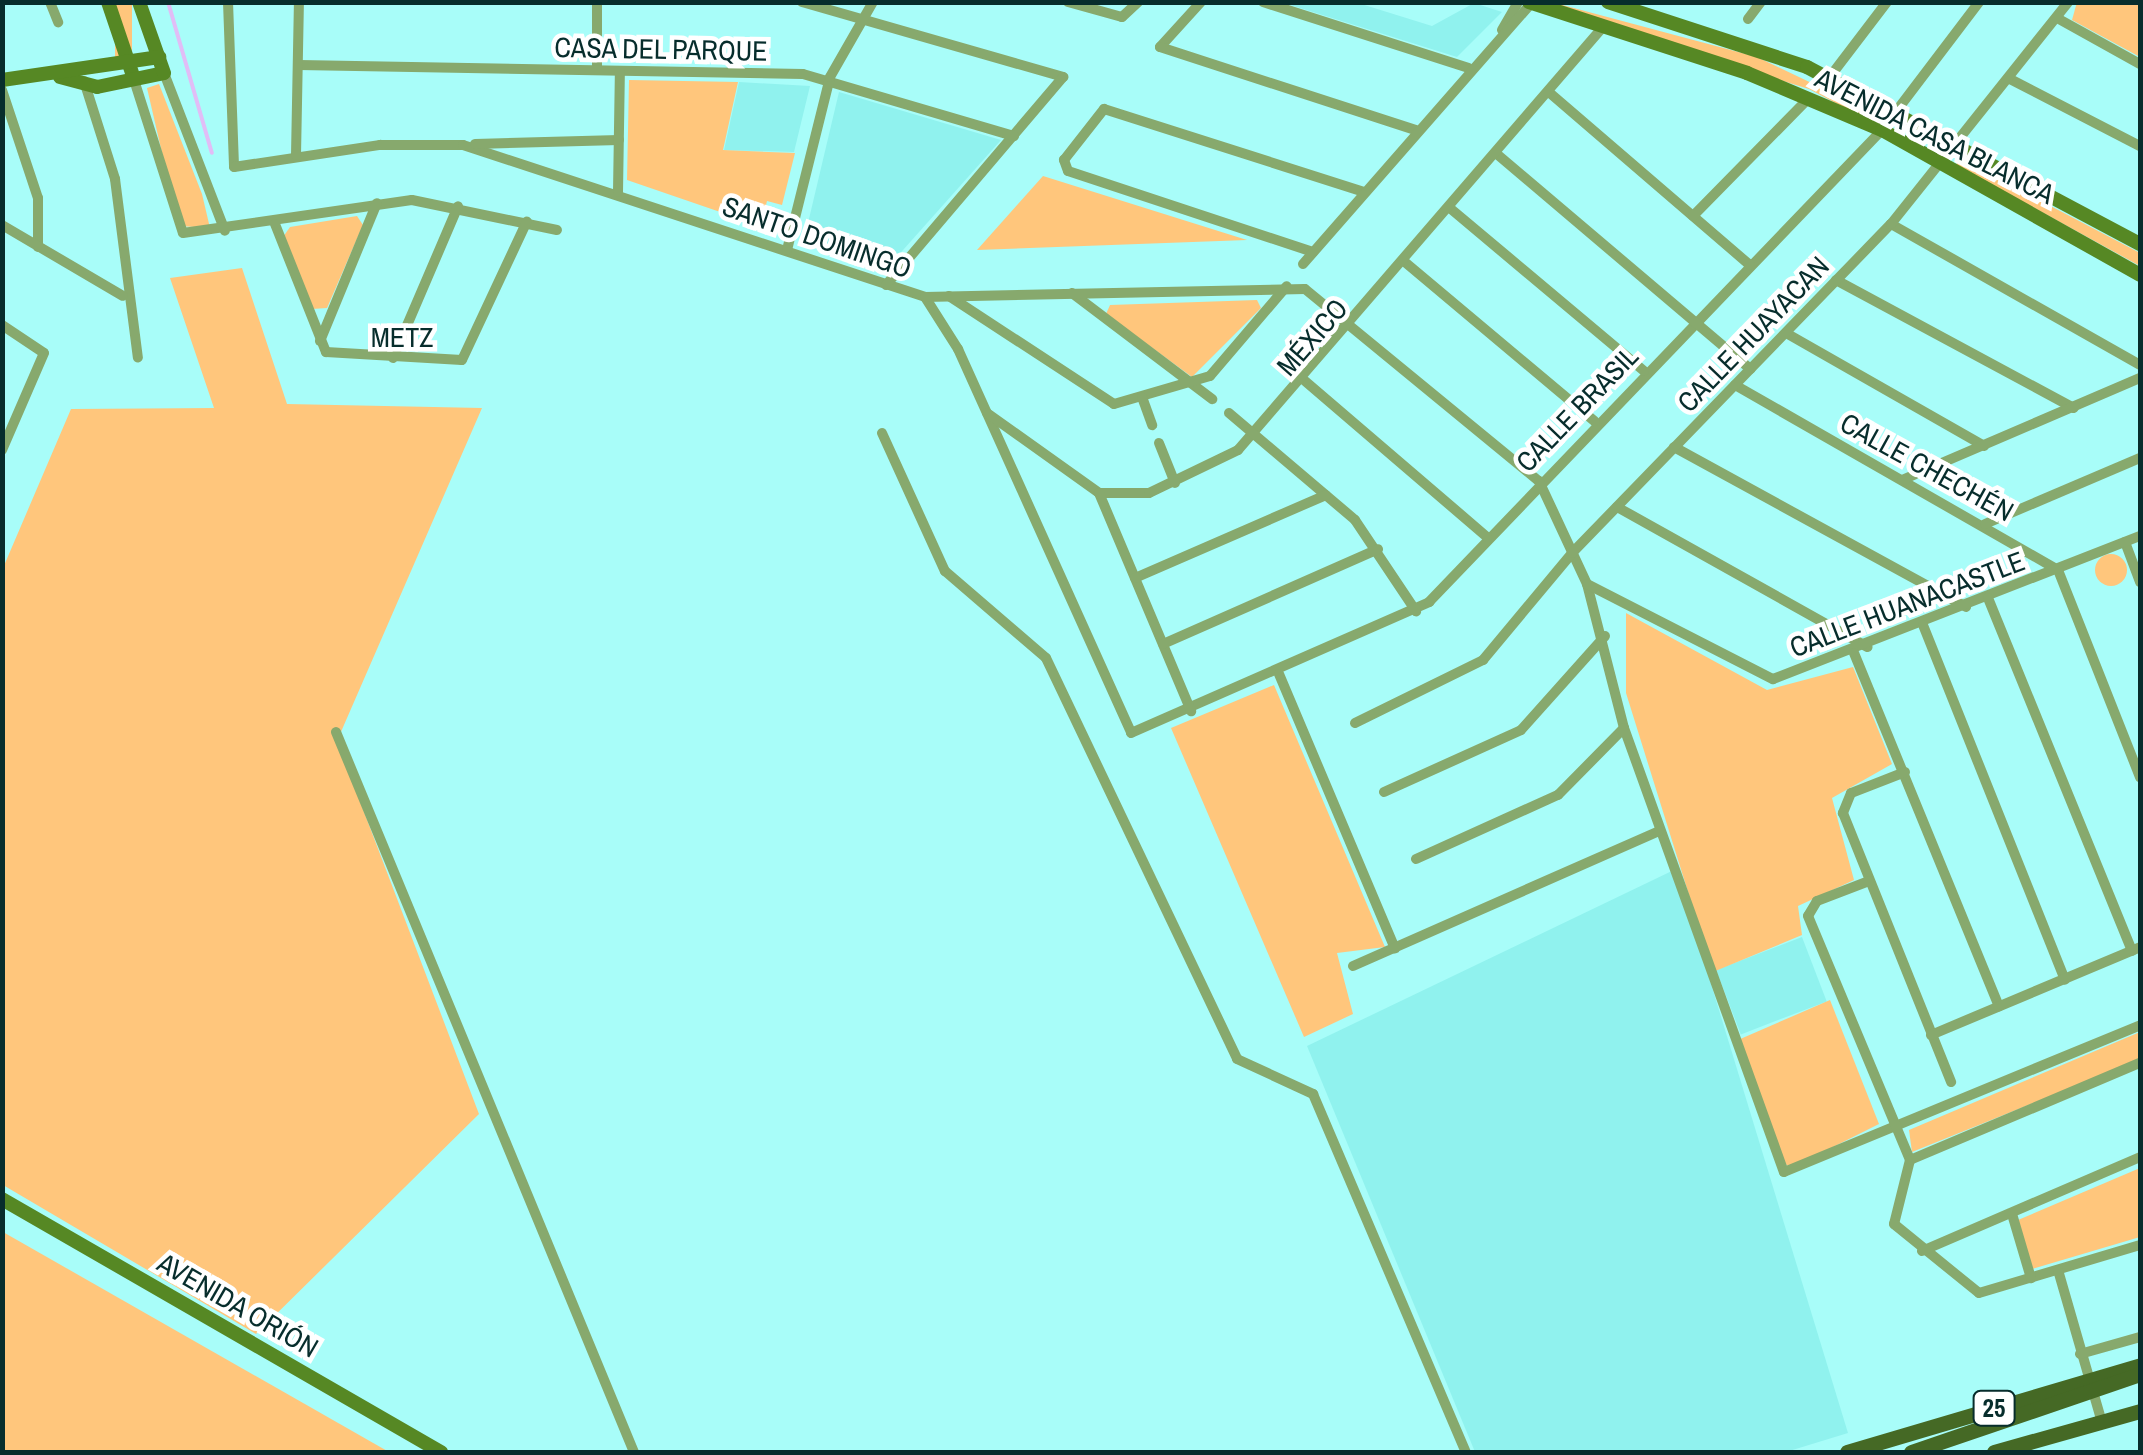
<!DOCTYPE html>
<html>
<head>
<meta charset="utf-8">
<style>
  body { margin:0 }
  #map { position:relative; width:2143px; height:1455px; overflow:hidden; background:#a8fdf9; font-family:"Archivo Narrow",sans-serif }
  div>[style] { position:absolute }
  .built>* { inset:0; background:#90f2ee; transform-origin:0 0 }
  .green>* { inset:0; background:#ffc67c; transform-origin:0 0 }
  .round { border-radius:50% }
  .stream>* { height:4px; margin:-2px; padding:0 2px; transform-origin:2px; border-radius:2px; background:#e1bdf6 }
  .street>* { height:10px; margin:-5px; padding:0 5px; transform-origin:5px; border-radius:5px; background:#87a96d }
  .secondary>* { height:14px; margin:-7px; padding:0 7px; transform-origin:7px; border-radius:7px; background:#568824 }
  .primary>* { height:15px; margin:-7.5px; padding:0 7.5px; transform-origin:7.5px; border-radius:7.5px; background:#456925 }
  span { translate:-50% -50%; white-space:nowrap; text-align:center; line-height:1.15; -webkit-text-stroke:9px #fff; paint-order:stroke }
  .shield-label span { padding:2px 8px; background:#fff; border:2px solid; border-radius:8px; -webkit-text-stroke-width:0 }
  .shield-label { font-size:25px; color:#072d2c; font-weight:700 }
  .street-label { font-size:28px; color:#072d2c }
  .frame { position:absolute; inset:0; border:5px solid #072d2c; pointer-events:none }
</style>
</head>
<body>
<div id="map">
  <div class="built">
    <i style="clip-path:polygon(1284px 3px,1358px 3px,1432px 26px,1474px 3px,1502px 12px,1457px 57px)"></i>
    <i style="clip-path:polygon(739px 82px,810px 86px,794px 152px,724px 150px)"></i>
    <i style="clip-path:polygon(839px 92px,1001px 140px,887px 268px,804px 240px)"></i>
    <i style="clip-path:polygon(1676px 869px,1848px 1433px,1786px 1452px,1475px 1452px,1307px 1046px)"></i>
    <i style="left:1802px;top:937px;width:69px;height:92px;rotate:69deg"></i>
  </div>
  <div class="green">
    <i style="clip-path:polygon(2077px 2px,2140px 3px,2140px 57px,2072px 20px)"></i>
    <i style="left:115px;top:3px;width:17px;height:56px"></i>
    <i style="clip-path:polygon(1555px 3px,1757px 57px,1885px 118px,1879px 126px,1809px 89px,1554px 10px)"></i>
    <i style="clip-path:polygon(629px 80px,738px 82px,723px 150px,795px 153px,782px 205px,767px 201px,761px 226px,627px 180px)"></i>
    <i style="clip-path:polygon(159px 84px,202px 194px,210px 228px,179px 226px,147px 88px)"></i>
    <i style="clip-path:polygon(1959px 158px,2140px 253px,2140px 266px,1956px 165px)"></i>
    <i style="clip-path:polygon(1043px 176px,1247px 240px,977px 250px)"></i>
    <i style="clip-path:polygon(357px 216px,363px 225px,327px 308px,312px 309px,283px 237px,290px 227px)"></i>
    <i style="clip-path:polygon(242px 268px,287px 404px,482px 408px,337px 741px,479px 1114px,256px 1334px,3px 1185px,3px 568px,71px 409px,214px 408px,170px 278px)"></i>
    <i style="clip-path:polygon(1257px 300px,1261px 308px,1192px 377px,1106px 314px,1110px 305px)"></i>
    <i class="round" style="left:2095px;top:554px;width:32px;height:32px"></i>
    <i style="clip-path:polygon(1626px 613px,1767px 690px,1853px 667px,1892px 764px,1832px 798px,1854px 880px,1798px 906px,1802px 935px,1713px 972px,1626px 693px)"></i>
    <i style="clip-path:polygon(1274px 685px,1385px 947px,1337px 953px,1353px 1014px,1304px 1037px,1171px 728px)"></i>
    <i style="clip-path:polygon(1830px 1000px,1879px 1124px,1791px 1168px,1780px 1160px,1738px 1040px)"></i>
    <i style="clip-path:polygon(2140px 1032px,2140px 1060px,1912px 1152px,1909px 1130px)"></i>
    <i style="clip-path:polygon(2140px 1168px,2140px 1237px,2032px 1269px,2018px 1220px)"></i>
    <i style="clip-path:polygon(3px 1232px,389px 1452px,3px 1452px)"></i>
  </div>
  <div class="stream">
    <i style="left:168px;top:2px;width:157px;rotate:73.8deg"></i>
  </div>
  <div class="street">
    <i style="left:50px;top:2px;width:22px;rotate:68deg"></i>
    <i style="left:228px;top:2px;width:165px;rotate:87.9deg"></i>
    <i style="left:234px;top:167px;width:148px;rotate:-8.6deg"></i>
    <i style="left:380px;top:145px;width:83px"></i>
    <i style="left:463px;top:145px;width:486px;rotate:18.2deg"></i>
    <i style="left:925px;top:297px;width:62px;rotate:57.6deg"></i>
    <i style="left:958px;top:349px;width:421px;rotate:65.7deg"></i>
    <i style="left:1131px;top:733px;width:326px;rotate:-23.7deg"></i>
    <i style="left:1429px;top:602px;width:654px;rotate:-46.18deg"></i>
    <i style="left:1882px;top:130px;width:161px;rotate:-52.8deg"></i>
    <i style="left:597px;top:2px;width:68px;rotate:90deg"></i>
    <i style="left:802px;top:2px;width:272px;rotate:16deg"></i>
    <i style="left:1063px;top:77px;width:273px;rotate:130.4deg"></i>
    <i style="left:1068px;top:2px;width:56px;rotate:15.5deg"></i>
    <i style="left:1122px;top:17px;width:22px;rotate:-43deg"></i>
    <i style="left:1201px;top:2px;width:61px;rotate:132.3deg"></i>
    <i style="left:1160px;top:47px;width:269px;rotate:18deg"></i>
    <i style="left:1263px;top:2px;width:216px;rotate:17.8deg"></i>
    <i style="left:2057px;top:18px;width:95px;rotate:29deg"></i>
    <i style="left:1748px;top:19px;width:21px;rotate:-53deg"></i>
    <i style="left:1502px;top:30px;width:32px;rotate:-60deg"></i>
    <i style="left:299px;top:65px;width:504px;rotate:1.02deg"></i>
    <i style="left:803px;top:74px;width:220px;rotate:16.4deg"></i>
    <i style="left:164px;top:73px;width:169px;rotate:68.9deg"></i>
    <i style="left:1829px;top:78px;width:96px;rotate:-52.7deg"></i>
    <i style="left:2010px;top:79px;width:146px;rotate:27.3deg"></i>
    <i style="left:84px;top:81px;width:103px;rotate:72.4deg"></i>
    <i style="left:115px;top:179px;width:180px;rotate:82.7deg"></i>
    <i style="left:135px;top:83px;width:157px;rotate:72.3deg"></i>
    <i style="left:183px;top:233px;width:231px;rotate:-8.2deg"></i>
    <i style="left:412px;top:200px;width:148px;rotate:11.7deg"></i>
    <i style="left:2px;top:90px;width:114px;rotate:71.6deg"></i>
    <i style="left:38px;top:198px;width:49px;rotate:90deg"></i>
    <i style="left:1551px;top:94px;width:262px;rotate:40.7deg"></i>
    <i style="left:475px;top:144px;width:144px;rotate:-1.6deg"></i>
    <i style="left:296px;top:155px;width:153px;rotate:-88.9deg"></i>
    <i style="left:1498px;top:155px;width:331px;rotate:40.3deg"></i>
    <i style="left:618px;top:192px;width:121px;rotate:-89.1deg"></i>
    <i style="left:1451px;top:209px;width:252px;rotate:40deg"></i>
    <i style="left:1693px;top:216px;width:165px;rotate:-45.5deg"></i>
    <i style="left:275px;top:224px;width:138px;rotate:68.3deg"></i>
    <i style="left:326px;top:352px;width:136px;rotate:3.4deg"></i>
    <i style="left:462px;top:360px;width:153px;rotate:-64.9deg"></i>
    <i style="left:1891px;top:224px;width:286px;rotate:29.5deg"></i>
    <i style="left:2px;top:225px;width:140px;rotate:30.4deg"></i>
    <i style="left:787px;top:250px;width:178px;rotate:-76deg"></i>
    <i style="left:830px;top:77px;width:86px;rotate:-60.2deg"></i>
    <i style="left:1313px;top:252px;width:258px;rotate:-161.7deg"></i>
    <i style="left:1068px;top:171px;width:12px;rotate:-110deg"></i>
    <i style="left:1064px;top:160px;width:65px;rotate:-51.9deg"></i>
    <i style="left:1104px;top:109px;width:273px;rotate:17.7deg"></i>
    <i style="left:1406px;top:263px;width:246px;rotate:40deg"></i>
    <i style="left:1303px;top:264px;width:348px;rotate:-48.8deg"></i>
    <i style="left:1836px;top:280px;width:270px;rotate:28.3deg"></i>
    <i style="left:1072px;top:293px;width:176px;rotate:37.1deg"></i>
    <i style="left:949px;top:296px;width:197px;rotate:33.2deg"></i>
    <i style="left:1114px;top:404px;width:100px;rotate:-16.3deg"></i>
    <i style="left:1210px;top:376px;width:118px;rotate:-49.5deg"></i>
    <i style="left:925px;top:297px;width:380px;rotate:-1.2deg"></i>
    <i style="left:1305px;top:289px;width:303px;rotate:39.4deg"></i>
    <i style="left:1539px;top:481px;width:114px;rotate:65deg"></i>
    <i style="left:1587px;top:584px;width:149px;rotate:75.6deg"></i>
    <i style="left:1624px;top:728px;width:472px;rotate:70.2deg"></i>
    <i style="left:1784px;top:1172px;width:385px;rotate:-22.4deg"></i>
    <i style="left:2px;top:325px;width:50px;rotate:33.7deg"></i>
    <i style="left:44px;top:353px;width:106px;rotate:113.4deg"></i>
    <i style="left:1786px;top:333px;width:228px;rotate:29.7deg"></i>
    <i style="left:320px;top:341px;width:149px;rotate:-67.6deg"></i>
    <i style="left:393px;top:358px;width:165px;rotate:-66.8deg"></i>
    <i style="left:1305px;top:381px;width:240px;rotate:40.6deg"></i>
    <i style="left:1735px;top:385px;width:372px;rotate:29.8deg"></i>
    <i style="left:2058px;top:570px;width:223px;rotate:68.4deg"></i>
    <i style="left:1142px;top:397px;width:30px;rotate:70deg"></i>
    <i style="left:987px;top:413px;width:138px;rotate:35.5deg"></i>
    <i style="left:1099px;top:493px;width:50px"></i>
    <i style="left:1149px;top:493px;width:99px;rotate:-25.8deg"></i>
    <i style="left:1238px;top:450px;width:557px;rotate:-49.22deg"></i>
    <i style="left:1229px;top:413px;width:165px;rotate:40.3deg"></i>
    <i style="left:1355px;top:520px;width:110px;rotate:56.2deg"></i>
    <i style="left:882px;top:433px;width:152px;rotate:65.5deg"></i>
    <i style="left:945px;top:571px;width:133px;rotate:40.7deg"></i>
    <i style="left:1046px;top:658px;width:444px;rotate:64.5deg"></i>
    <i style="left:1237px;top:1059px;width:84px;rotate:24.7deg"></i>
    <i style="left:1313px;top:1094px;width:389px;rotate:66.9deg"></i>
    <i style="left:1159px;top:443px;width:43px;rotate:68.2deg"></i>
    <i style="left:1674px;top:447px;width:333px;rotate:28.7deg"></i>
    <i style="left:1902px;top:480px;width:259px;rotate:-23.2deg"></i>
    <i style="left:1099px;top:493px;width:237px;rotate:67.1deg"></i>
    <i style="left:1617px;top:507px;width:287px;rotate:29.2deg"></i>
    <i style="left:1985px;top:524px;width:168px;rotate:-23.1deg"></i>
    <i style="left:2125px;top:542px;width:43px;rotate:69.4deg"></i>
    <i style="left:1135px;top:578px;width:208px;rotate:-23.5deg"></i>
    <i style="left:1587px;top:584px;width:209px;rotate:27.1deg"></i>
    <i style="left:1773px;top:679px;width:394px;rotate:-21.3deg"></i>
    <i style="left:1988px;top:598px;width:381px;rotate:67.8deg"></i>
    <i style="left:1923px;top:625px;width:382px;rotate:68.2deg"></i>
    <i style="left:1163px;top:644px;width:235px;rotate:-23.8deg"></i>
    <i style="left:1854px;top:653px;width:382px;rotate:67.7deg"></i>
    <i style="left:1279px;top:674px;width:298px;rotate:67.1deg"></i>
    <i style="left:1355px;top:723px;width:143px;rotate:-26.2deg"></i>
    <i style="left:1483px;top:660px;width:139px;rotate:-50.2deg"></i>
    <i style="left:1572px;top:553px;width:458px;rotate:-45.9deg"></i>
    <i style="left:1891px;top:224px;width:284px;rotate:-51.4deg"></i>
    <i style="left:336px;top:732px;width:779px;rotate:67.52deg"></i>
    <i style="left:1905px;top:772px;width:58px;rotate:158.7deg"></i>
    <i style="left:1851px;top:793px;width:22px;rotate:112deg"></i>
    <i style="left:1843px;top:813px;width:290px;rotate:68.1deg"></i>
    <i style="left:1384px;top:792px;width:150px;rotate:-24.3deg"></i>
    <i style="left:1521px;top:730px;width:126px;rotate:-48.2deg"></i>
    <i style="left:1416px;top:859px;width:156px;rotate:-24.3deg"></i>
    <i style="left:1558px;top:795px;width:94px;rotate:-45.4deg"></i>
    <i style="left:1869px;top:881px;width:56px;rotate:159deg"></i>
    <i style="left:1817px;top:901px;width:17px;rotate:121deg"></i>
    <i style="left:1808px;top:916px;width:264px;rotate:67.3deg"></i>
    <i style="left:1910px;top:1160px;width:66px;rotate:104deg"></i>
    <i style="left:1894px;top:1224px;width:109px;rotate:39.1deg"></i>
    <i style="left:1979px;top:1293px;width:168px;rotate:-16.6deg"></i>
    <i style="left:1353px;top:966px;width:334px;rotate:-23.8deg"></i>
    <i style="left:1931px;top:1035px;width:227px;rotate:-22.8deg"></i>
    <i style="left:1910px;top:1160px;width:250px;rotate:-22.9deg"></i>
    <i style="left:2012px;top:1214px;width:67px;rotate:73.5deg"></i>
    <i style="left:1922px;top:1251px;width:237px;rotate:-23.3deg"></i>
    <i style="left:2058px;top:1270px;width:158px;rotate:73.9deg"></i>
    <i style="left:2080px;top:1354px;width:62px;rotate:-15.8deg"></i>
  </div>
  <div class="secondary">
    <i style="left:108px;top:2px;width:75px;rotate:71.3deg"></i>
    <i style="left:1529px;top:2px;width:229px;rotate:18deg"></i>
    <i style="left:1747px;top:73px;width:147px;rotate:22.9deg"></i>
    <i style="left:1882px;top:130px;width:296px;rotate:29.3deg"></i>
    <i style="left:1608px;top:2px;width:209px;rotate:18.1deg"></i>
    <i style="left:1807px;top:67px;width:377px;rotate:28deg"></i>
    <i style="left:60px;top:77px;width:38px;rotate:15deg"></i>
    <i style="left:97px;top:87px;width:68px;rotate:-11.8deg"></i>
    <i style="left:164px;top:73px;width:75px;rotate:-109.4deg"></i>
    <i style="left:2px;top:80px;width:159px;rotate:-8.3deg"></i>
    <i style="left:2px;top:1199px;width:507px;rotate:29.96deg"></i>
  </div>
  <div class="primary">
    <i style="left:1847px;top:1452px;width:306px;rotate:-16.5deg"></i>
    <i style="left:1911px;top:1452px;width:242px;rotate:-18.8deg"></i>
    <i style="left:1994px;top:1452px;width:152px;rotate:-15.7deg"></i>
  </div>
  <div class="shield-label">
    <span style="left:1994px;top:1408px">25</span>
  </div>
  <div class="street-label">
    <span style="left:661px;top:49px;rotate:1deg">CASA DEL PARQUE</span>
    <span style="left:1935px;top:136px;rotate:27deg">AVENIDA CASA BLANCA</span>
    <span style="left:817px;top:237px;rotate:19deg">SANTO DOMINGO</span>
    <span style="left:1753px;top:334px;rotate:-46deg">CALLE HUAYACAN</span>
    <span style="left:402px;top:337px">METZ</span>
    <span style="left:1312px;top:337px;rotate:-49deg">MÉXICO</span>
    <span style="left:1577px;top:409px;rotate:-46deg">CALLE BRASIL</span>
    <span style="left:1927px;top:467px;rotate:29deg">CALLE CHECHÉN</span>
    <span style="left:1907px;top:604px;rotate:-21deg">CALLE HUANACASTLE</span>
    <span style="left:238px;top:1305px;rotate:30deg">AVENIDA ORIÓN</span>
  </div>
  <div class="frame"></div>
</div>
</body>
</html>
